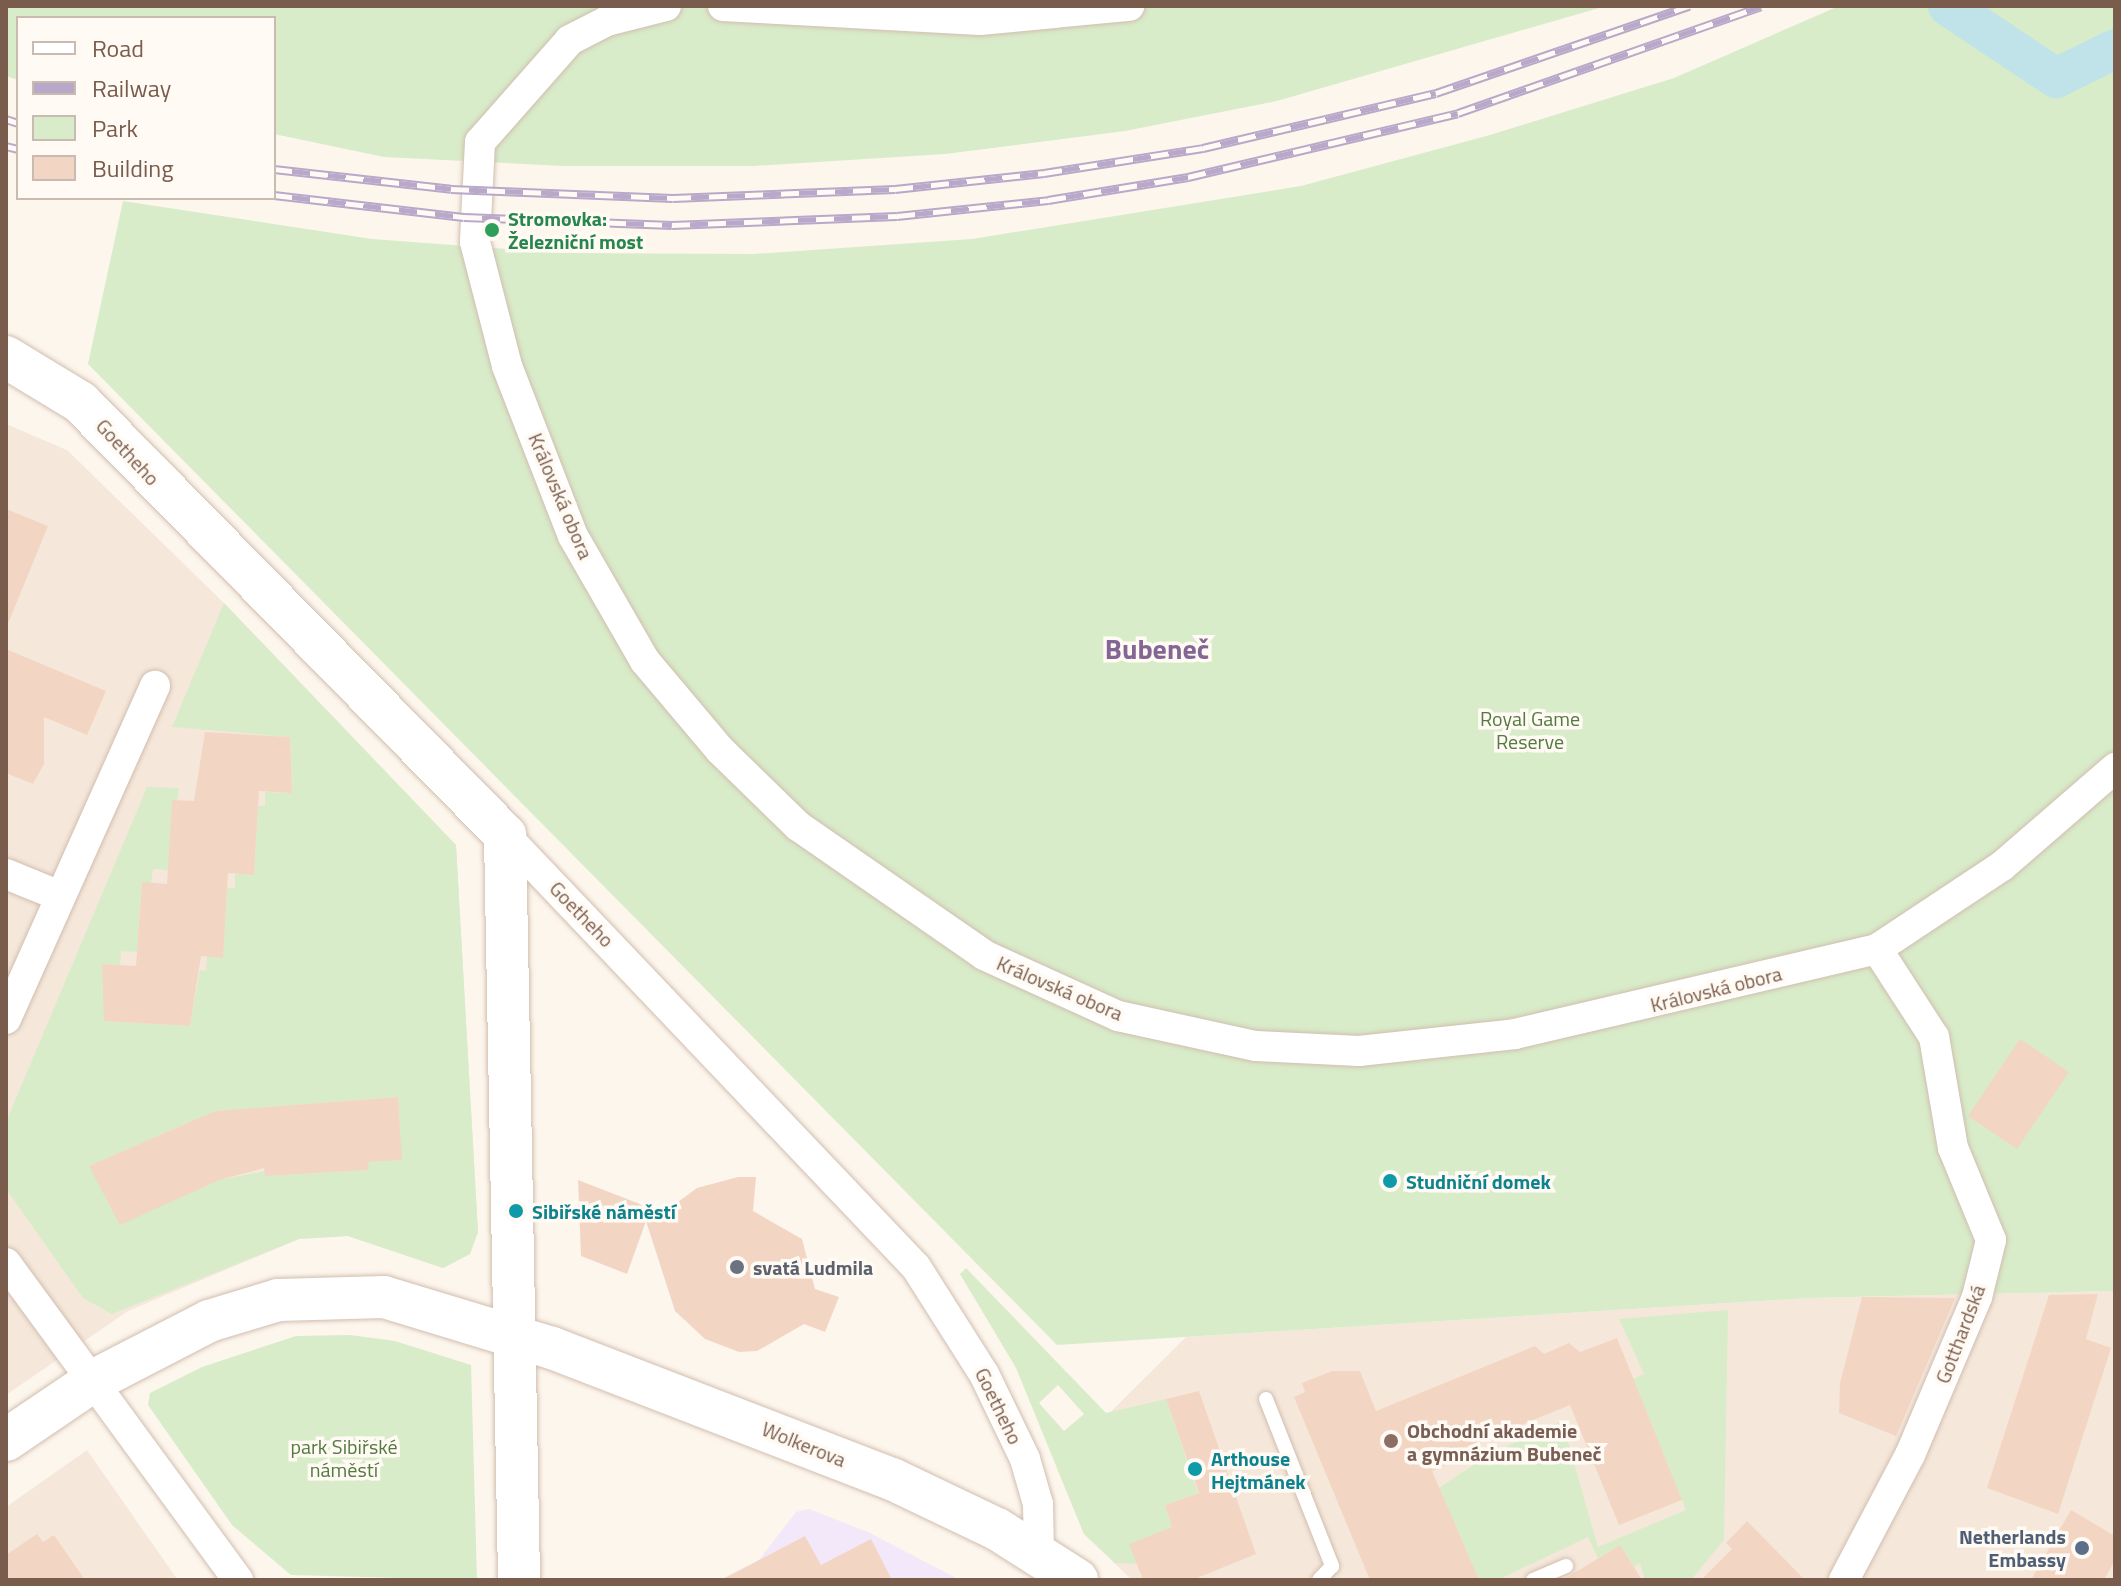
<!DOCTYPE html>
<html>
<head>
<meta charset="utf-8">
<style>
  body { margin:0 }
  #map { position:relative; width:2121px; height:1586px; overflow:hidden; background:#fdf6ec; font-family:"Titillium Web",sans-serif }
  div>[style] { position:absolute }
  .residential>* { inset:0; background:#f5e8da }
  .education>* { inset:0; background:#f3e8fa }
  .green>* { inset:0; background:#d8ecc9 }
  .canal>* { height:40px; margin:-20px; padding:0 20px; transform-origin:20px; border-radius:20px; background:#bfe3e8 }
  .building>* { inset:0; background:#f3d5c3; transform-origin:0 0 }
  .roads { filter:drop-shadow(0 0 2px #d1beb0) drop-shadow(0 0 2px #d1beb0) }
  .lane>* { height:14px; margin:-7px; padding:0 7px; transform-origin:7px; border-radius:7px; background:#fff }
  .street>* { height:30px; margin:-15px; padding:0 15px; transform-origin:15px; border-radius:15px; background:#fff }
  .secondary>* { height:42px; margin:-21px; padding:0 21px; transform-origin:21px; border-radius:21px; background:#fff }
  .rail>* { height:9px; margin-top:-4.5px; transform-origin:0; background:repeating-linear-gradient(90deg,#fffaf3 0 18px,#b9a8c9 0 36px); box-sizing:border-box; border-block:2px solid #b9a8c9 }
  .dots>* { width:22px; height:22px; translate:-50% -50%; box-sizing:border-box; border:4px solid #fffaf3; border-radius:50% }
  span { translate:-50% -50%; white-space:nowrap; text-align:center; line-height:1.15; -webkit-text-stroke:7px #fffaf3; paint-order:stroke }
  .leisure-label { font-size:20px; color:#27864d; font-weight:700 }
  .left { translate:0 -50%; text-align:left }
  .street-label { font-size:20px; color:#7a5c4d }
  .park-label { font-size:20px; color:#537a41 }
  .culture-label { font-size:20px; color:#0d838f; font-weight:700 }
  .worship-label { font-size:20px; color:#5b616d; font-weight:700 }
  .education-label { font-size:20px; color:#785e54; font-weight:700 }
  .service-label { font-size:20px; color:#4e5e75; font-weight:700 }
  .right { translate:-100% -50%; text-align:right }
  .district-label { font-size:28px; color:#846695; font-weight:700 }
  .frame { position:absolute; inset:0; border:8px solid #7a5c4d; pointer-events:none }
  .legend { position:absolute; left:16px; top:16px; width:260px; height:184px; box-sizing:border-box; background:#fffaf3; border:2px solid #cabbb1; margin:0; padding:10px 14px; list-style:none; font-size:24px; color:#7a5c4d }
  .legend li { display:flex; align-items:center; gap:16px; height:40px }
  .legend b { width:40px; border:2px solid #cabbb1 }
</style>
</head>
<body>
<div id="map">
  <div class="residential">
    <i style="clip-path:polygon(6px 424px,67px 450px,224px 603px,456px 845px,478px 1232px,470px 1254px,443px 1268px,348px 1236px,299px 1239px,128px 1311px,6px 1395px)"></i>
    <i style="clip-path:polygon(2115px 1291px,2115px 1580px,1132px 1580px,1084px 1534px,1056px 1466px,1186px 1337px,1809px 1298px)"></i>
    <i style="clip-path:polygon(87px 1450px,177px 1579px,176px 1580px,6px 1580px,6px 1507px)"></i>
  </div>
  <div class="education">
    <i style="clip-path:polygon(809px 1509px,868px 1532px,960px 1580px,720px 1580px,759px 1560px,796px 1512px)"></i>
  </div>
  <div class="green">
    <i style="clip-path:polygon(6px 6px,1606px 6px,1277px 101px,1125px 131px,945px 154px,753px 166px,565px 166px,384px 157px,274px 134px,274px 18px,18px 18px,18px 80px,6px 76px)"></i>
    <i style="clip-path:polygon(1839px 6px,2115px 6px,2115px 1291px,1809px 1298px,1057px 1345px,88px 364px,123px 201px,372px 239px,562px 253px,753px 254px,972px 239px,1301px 186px,1490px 135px,1674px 78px)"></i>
    <i style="clip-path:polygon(evenodd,224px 603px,456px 845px,478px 1232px,470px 1254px,443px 1268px,348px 1236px,299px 1239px,112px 1314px,83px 1298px,6px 1189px,6px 1122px,147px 787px,179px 788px,168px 870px,153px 869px,151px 883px,142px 883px,137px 952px,121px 951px,120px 965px,102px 964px,105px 1021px,190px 1026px,200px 970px,206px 971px,207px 956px,223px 957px,227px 888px,235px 888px,235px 874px,254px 874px,258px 806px,265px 806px,265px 792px,292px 793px,290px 737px,172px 727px,224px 603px,398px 1097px,401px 1160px,368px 1162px,368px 1170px,265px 1176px,265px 1171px,219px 1180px,89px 1166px,215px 1111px,398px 1097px)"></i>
    <i style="clip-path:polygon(evenodd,966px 1268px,1106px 1413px,1166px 1399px,1198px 1493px,1165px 1505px,1172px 1527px,1167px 1536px,1130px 1544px,1137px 1564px,1115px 1563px,1084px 1534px,1016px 1368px,960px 1274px,966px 1268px,1058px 1385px,1084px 1414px,1064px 1431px,1039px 1403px,1058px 1385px)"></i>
    <i style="clip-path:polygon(1728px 1310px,1724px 1540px,1691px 1580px,1645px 1580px,1640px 1563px,1634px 1567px,1620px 1545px,1598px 1558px,1588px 1537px,1498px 1580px,1479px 1580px,1439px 1488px,1490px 1454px,1562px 1421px,1598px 1547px,1686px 1510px,1633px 1379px,1644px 1374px,1619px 1319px)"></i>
    <i style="clip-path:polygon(350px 1335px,395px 1341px,471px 1365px,477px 1580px,291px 1575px,232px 1525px,148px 1405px,150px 1393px,202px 1367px,296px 1336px)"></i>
  </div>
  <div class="canal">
    <i style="left:1948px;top:6px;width:130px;rotate:33.7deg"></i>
    <i style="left:2056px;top:78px;width:66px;rotate:-26.2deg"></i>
  </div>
  <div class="building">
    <i style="clip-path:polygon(6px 509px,48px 526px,7px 626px,6px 626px)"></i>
    <i style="clip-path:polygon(6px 649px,106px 691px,87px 735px,44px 717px,44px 764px,33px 784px,6px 773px)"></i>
    <i style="clip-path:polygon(205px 732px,290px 737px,292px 793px,259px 791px,254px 875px,228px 873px,223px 958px,201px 956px,190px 1026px,104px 1021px,102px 964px,136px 966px,142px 882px,167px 884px,172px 800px,194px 801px)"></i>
    <i style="left:2020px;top:1039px;width:59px;height:93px;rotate:34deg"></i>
    <i style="clip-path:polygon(398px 1097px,402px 1160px,368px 1162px,369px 1170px,265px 1176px,264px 1168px,219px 1180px,120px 1225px,89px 1166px,215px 1111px)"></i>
    <i style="clip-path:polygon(738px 1177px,756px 1177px,753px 1211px,802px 1239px,815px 1289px,839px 1297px,825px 1332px,804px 1324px,757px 1351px,739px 1352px,705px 1339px,675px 1311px,646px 1221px,627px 1274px,581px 1256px,578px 1180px,663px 1213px,697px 1188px)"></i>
    <i style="clip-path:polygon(2098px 1294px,2086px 1339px,2111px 1348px,2058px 1514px,1987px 1488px,2049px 1295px)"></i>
    <i style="clip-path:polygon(1862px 1297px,1955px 1298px,1896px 1436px,1839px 1413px,1840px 1383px)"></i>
    <i style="clip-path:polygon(1617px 1338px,1682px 1500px,1619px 1525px,1570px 1405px,1442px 1457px,1445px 1465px,1432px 1471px,1479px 1580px,1370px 1580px,1294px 1397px,1305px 1392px,1302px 1383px,1332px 1371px,1360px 1371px,1376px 1411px,1535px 1346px,1544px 1354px,1569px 1343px,1580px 1352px)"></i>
    <i style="clip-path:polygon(1199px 1391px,1256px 1554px,1192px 1580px,1143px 1580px,1129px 1544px,1172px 1527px,1165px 1505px,1199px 1493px,1166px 1399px)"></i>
    <i style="clip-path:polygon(2071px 1510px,2115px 1536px,2115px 1560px,2104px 1580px,2031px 1580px)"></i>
    <i style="clip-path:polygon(1747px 1521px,1805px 1580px,1701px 1580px,1732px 1549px,1726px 1543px)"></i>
    <i style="clip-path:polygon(37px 1534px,43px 1542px,54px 1535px,85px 1580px,6px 1580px,6px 1555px)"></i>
    <i style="clip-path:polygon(805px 1536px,821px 1565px,871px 1539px,892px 1580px,721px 1580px)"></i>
    <i style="clip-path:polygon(1620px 1545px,1642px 1580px,1562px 1580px,1571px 1575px)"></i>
  </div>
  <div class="roads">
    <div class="lane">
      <i style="left:1266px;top:1399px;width:180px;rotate:68.4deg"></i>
      <i style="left:1332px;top:1566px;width:19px;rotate:133deg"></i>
      <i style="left:1533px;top:1580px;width:36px;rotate:-23deg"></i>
    </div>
    <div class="street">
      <i style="left:666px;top:6px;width:61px;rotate:165.7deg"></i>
      <i style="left:607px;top:21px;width:42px;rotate:152.8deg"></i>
      <i style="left:570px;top:40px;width:136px;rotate:131.4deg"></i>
      <i style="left:480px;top:142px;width:100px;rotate:92.9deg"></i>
      <i style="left:475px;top:242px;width:128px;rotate:75.5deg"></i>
      <i style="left:507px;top:366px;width:182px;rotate:68.8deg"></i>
      <i style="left:573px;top:536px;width:144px;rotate:60.1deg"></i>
      <i style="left:645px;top:661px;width:116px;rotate:49.9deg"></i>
      <i style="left:720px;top:750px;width:109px;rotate:44.3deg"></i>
      <i style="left:798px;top:826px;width:226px;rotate:34.7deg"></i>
      <i style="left:984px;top:955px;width:147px;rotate:24.5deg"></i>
      <i style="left:1118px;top:1016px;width:141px;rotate:12.3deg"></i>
      <i style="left:1256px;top:1046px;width:103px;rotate:2.8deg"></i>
      <i style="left:1359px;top:1051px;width:157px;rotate:-6.2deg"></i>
      <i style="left:1515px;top:1034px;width:372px;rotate:-13.2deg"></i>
      <i style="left:1877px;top:949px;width:150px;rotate:-33.6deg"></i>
      <i style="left:2002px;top:866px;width:150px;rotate:-40.9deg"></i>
      <i style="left:723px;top:6px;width:257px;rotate:3.1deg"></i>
      <i style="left:980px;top:20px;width:150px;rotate:-5.4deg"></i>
      <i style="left:505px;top:835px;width:596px;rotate:46.43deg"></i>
      <i style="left:916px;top:1267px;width:127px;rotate:57.6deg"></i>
      <i style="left:984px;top:1374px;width:94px;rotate:64.2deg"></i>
      <i style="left:1025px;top:1459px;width:47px;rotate:73.9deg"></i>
      <i style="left:1038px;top:1504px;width:51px;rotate:88.9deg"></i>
      <i style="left:6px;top:874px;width:58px;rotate:22.2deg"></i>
      <i style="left:6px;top:1019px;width:365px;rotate:-65.9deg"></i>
      <i style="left:6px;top:1263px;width:393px;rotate:53.8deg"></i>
      <i style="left:1844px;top:1580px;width:141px;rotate:-62.2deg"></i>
      <i style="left:1910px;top:1455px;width:172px;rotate:-67deg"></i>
      <i style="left:1977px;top:1297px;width:59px;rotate:-76.2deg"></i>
      <i style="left:1991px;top:1240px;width:100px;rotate:-112.4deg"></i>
      <i style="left:1953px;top:1148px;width:113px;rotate:-99.7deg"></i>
      <i style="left:1934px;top:1037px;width:105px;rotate:-122.9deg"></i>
    </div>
    <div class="secondary">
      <i style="left:6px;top:357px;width:87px;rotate:31.3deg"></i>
      <i style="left:80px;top:402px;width:607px;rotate:45.53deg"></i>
      <i style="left:505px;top:835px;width:745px;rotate:88.92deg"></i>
      <i style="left:6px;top:1440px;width:105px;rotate:-34.1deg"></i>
      <i style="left:93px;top:1381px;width:131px;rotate:-27.3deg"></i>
      <i style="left:209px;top:1321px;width:72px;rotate:-16.9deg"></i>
      <i style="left:278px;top:1300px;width:106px;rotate:-1.6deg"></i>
      <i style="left:384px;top:1297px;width:176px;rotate:16.9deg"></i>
      <i style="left:552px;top:1348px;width:364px;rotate:21.1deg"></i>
      <i style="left:892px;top:1479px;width:116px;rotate:25.5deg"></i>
      <i style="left:997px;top:1529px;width:95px;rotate:32.5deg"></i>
    </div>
  </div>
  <div class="rail">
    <i style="left:6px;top:119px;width:13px;rotate:18deg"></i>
    <i style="left:6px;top:146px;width:12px;rotate:14deg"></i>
    <i style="left:274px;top:169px;width:178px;rotate:6.4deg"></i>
    <i style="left:451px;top:189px;width:222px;rotate:2.3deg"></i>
    <i style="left:673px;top:198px;width:222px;rotate:-2.3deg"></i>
    <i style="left:895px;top:189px;width:150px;rotate:-6.1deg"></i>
    <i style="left:1044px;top:173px;width:161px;rotate:-8.9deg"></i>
    <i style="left:1203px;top:148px;width:239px;rotate:-13.3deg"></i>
    <i style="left:1436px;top:93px;width:268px;rotate:-19deg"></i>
    <i style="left:274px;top:195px;width:191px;rotate:6.6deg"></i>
    <i style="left:464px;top:217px;width:208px;rotate:2.2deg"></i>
    <i style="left:672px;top:225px;width:225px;rotate:-2.3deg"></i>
    <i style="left:897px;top:216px;width:152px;rotate:-6deg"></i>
    <i style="left:1048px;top:200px;width:142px;rotate:-9.3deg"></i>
    <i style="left:1188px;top:177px;width:277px;rotate:-13.3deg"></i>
    <i style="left:1458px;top:113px;width:321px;rotate:-19.4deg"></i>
  </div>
  <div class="dots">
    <i style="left:492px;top:230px;background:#2e9e5b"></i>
    <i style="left:1390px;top:1181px;background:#0f9aa8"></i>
    <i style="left:516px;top:1211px;background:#0f9aa8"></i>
    <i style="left:737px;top:1267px;background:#6b7280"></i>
    <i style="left:1391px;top:1441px;background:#8d6e63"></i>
    <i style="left:1195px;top:1469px;background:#0f9aa8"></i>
    <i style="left:2082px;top:1548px;background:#5c6f8a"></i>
  </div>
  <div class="leisure-label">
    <span class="left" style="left:508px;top:230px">Stromovka:<br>Železniční most</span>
  </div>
  <div class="street-label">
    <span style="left:128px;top:452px;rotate:47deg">Goetheho</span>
    <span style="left:561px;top:496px;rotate:67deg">Královská obora</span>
    <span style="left:582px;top:914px;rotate:46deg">Goetheho</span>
    <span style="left:1060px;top:988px;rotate:23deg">Královská obora</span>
    <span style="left:1716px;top:989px;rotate:-14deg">Královská obora</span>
    <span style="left:1960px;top:1334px;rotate:-69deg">Gotthardská</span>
    <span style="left:999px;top:1406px;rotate:64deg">Goetheho</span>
    <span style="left:804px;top:1444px;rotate:22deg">Wolkerova</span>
  </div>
  <div class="park-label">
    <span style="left:1530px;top:730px">Royal Game<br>Reserve</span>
    <span style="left:344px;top:1458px">park Sibiřské<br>náměstí</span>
  </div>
  <div class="culture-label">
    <span class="left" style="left:1406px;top:1181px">Studniční domek</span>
    <span class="left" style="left:532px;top:1211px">Sibiřské náměstí</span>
    <span class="left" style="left:1211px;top:1470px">Arthouse<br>Hejtmánek</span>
  </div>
  <div class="worship-label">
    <span class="left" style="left:753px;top:1267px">svatá Ludmila</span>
  </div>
  <div class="education-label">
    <span class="left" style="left:1407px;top:1442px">Obchodní akademie<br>a gymnázium Bubeneč</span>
  </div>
  <div class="service-label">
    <span class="right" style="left:2066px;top:1548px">Netherlands<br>Embassy</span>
  </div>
  <div class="district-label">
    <span style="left:1157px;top:649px">Bubeneč</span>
  </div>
  <div class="frame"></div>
  <ul class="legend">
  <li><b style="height:10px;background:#fff"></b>Road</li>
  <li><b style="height:10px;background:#b9a8c9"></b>Railway</li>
  <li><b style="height:22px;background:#d8ecc9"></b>Park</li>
  <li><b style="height:22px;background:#f3d5c3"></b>Building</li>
  </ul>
</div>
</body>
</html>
